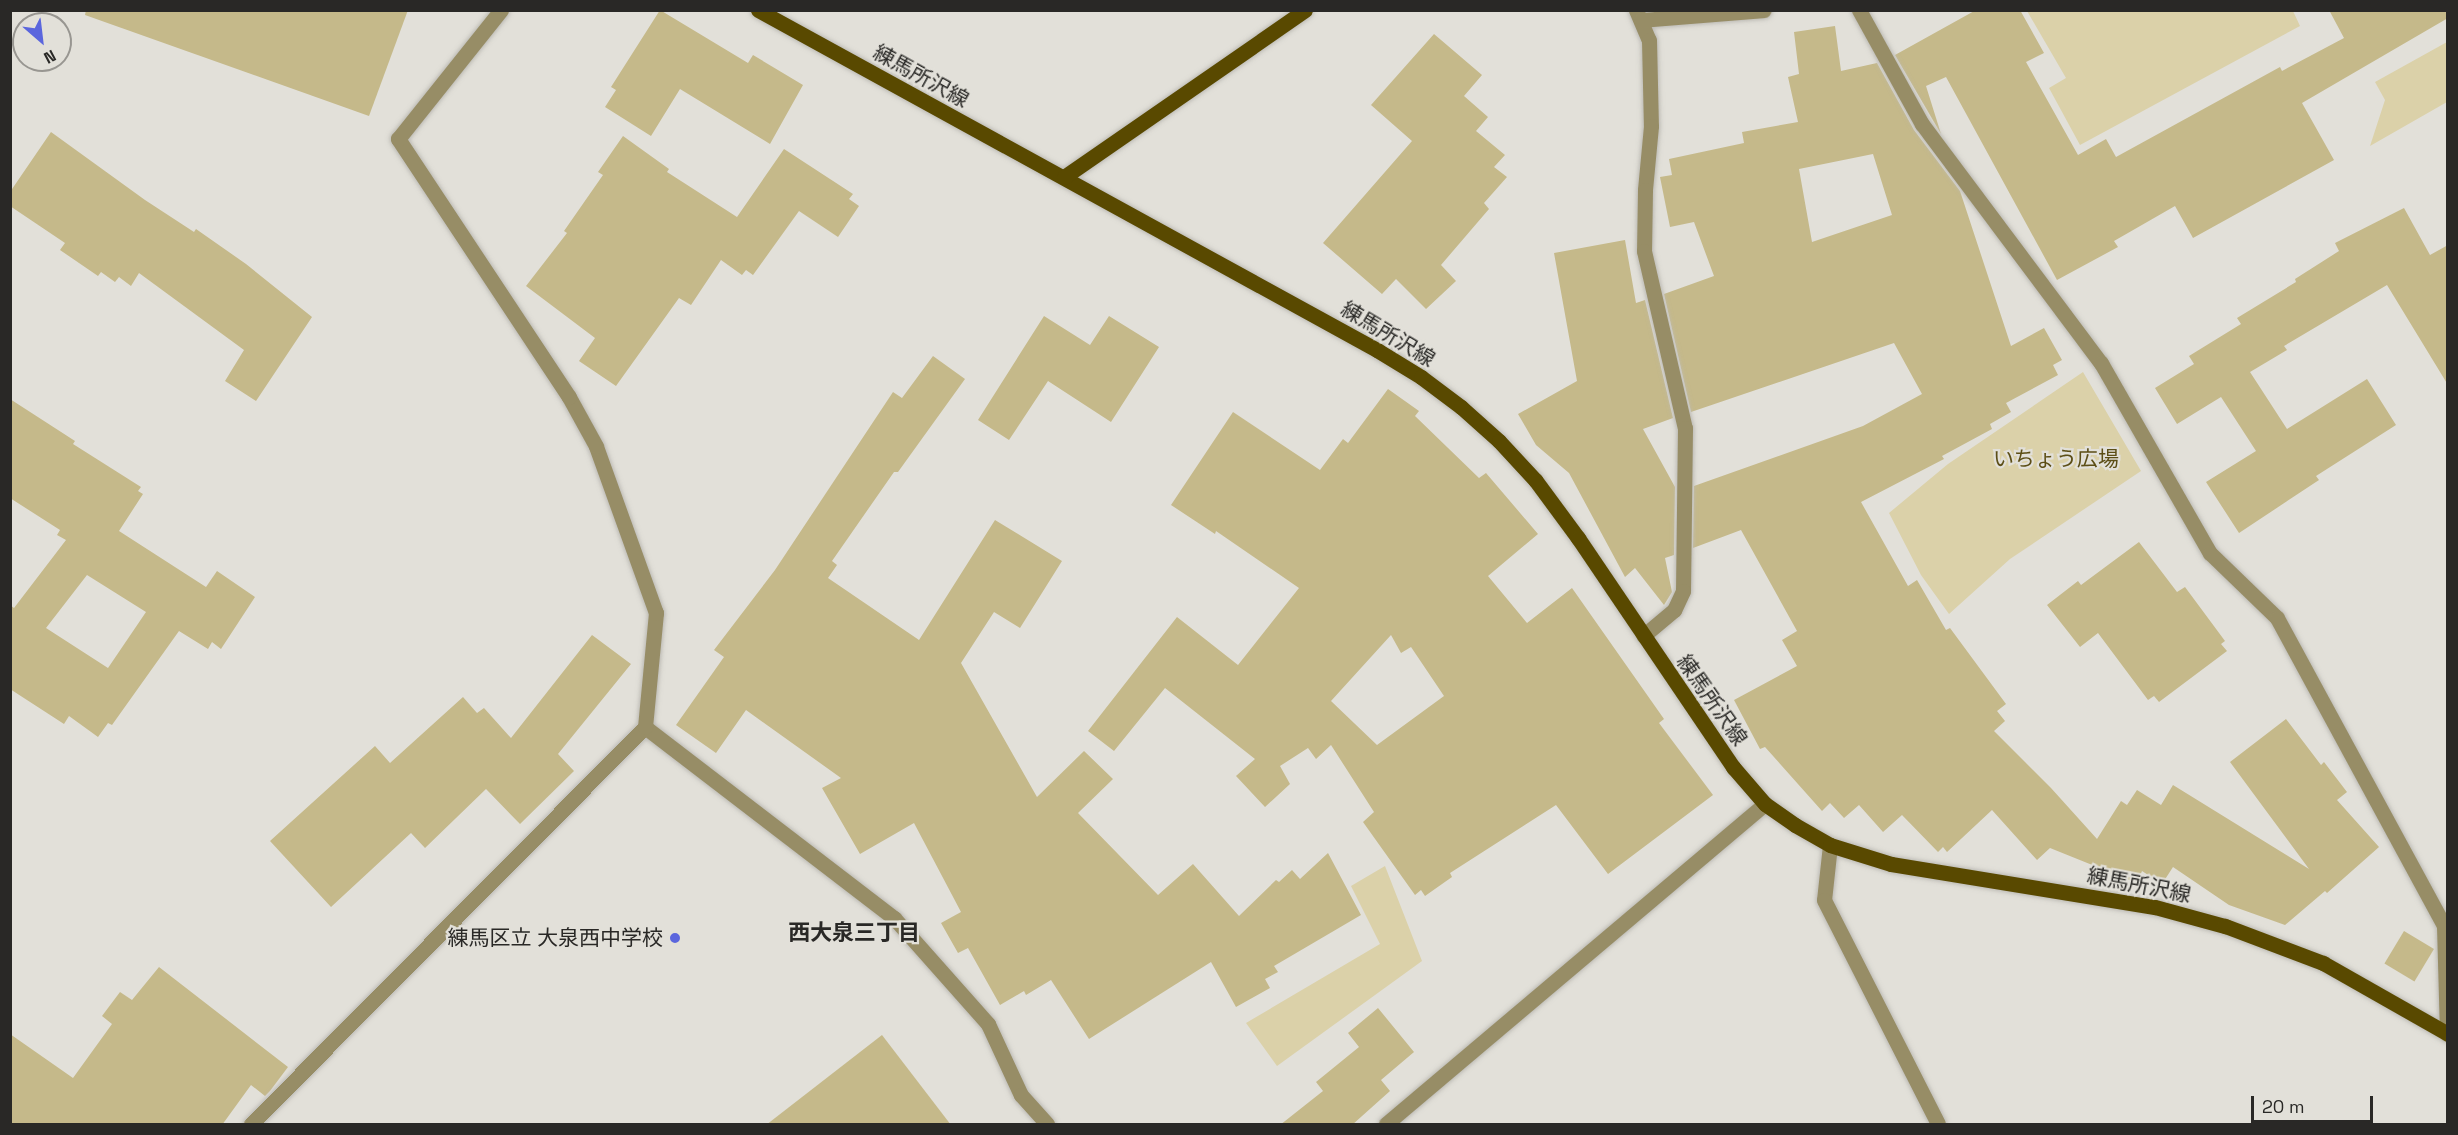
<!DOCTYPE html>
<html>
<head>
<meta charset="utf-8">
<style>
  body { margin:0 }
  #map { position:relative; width:2458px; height:1135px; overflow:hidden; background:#e2e0d9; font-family:"Space Grotesk","Noto Sans JP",sans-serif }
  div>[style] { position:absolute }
  .green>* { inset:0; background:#dbd1a9 }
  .building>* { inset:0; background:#c5b98a; transform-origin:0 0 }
  .roads { filter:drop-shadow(0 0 2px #bdbbb5) drop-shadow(0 0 2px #bdbbb5) }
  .street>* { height:15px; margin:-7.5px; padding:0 7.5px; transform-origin:7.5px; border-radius:7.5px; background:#978d66 }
  .primary>* { height:15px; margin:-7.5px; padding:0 7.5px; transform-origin:7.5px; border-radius:7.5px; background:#594900 }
  .dots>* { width:16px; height:16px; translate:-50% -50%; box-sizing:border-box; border:3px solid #e2e0d9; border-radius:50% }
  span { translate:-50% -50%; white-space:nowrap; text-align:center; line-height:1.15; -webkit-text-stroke:4.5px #e2e0d9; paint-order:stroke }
  .street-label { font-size:21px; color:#292826 }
  .park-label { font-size:21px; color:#5c4e16 }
  .poi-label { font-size:21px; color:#292826 }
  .right { translate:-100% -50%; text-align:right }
  .neighbourhood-label { font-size:22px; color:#292826; font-weight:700 }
  .frame { position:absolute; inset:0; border:12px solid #292826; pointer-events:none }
  .north { position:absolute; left:12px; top:12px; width:60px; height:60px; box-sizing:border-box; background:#e2e0d9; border:2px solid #989691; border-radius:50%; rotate:152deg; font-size:16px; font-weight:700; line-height:24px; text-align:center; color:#292826 }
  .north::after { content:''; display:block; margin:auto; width:21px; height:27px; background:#5b66dd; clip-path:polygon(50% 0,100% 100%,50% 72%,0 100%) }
  .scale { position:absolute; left:2251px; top:1096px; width:122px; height:27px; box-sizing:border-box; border:3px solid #292826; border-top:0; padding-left:8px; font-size:18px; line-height:21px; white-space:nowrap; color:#292826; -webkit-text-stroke:4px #e2e0d9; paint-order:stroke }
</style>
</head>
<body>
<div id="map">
  <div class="green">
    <i style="clip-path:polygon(2027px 11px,2293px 11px,2300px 26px,2080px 145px,2049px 88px,2066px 78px)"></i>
    <i style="clip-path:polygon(2447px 42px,2447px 102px,2370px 146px,2385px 100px,2375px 82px)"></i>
    <i style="clip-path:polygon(2083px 372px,2141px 471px,2010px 559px,1949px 614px,1921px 575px,1889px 513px,1948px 464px)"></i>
    <i style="clip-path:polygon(1385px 866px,1422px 961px,1277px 1066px,1246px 1023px,1380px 944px,1351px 886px)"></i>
  </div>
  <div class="building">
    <i style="clip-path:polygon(86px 10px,408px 10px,369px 116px,85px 15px)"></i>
    <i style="clip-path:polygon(660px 10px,748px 63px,753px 55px,803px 85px,770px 144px,680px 89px,651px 136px,605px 107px,616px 90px,611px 87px)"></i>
    <i style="clip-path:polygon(1976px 10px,2020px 10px,2044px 53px,2026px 62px,2078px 155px,2106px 139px,2116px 157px,2280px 67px,2282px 71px,2344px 38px,2329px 10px,2448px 10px,2448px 18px,2302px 103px,2334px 160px,2193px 238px,2175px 206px,2114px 241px,2118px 247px,2057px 280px,1946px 77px,1926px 86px,1941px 134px,1895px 55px)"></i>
    <i style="clip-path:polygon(evenodd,1835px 26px,1841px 71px,1877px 63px,1914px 130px,1960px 191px,2011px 346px,2044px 328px,2062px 360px,2053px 365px,2058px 375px,2006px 403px,2011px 412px,1990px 424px,1992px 429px,1942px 456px,1944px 459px,1861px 502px,1908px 586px,1917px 580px,1946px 630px,1950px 628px,2006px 704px,1997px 711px,2005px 721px,1994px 731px,2051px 788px,2097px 839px,2121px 801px,2127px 805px,2137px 790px,2161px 805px,2173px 785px,2309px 869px,2230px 762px,2286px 719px,2321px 765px,2324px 762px,2347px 792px,2337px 800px,2379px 847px,2327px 893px,2325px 891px,2285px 925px,2229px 905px,2173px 867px,2162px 884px,2142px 871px,2137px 883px,2050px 848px,2037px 860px,1992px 810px,1947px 852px,1943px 847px,1938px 852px,1902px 815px,1883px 832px,1859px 805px,1844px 818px,1830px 803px,1822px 811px,1765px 747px,1760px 749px,1734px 700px,1797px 666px,1782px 640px,1797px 631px,1741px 530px,1693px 548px,1694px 486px,1863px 426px,1922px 394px,1894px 343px,1691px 412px,1664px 294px,1714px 276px,1694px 222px,1670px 227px,1660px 177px,1672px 175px,1669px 159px,1744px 143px,1742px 132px,1798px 122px,1788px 77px,1799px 74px,1794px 32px,1835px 26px,1873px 154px,1892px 215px,1812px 242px,1799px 169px,1873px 154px)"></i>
    <i style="clip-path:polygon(1434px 34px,1482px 75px,1464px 96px,1488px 117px,1476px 131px,1505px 155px,1494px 167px,1507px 177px,1484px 203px,1489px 209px,1441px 265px,1456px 281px,1426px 309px,1396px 279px,1382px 294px,1323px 243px,1412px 141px,1371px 105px)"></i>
    <i style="clip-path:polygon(51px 132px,145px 200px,194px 232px,196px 229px,246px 264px,312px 317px,256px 401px,225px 381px,244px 350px,139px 273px,131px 286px,119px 277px,115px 282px,101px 272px,98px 276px,60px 250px,65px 243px,10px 206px,10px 192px)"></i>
    <i style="clip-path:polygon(623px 136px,669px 169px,667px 172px,737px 217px,784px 149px,853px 194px,849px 199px,859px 206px,838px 237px,799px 211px,753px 275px,746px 270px,742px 275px,721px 260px,691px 305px,679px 298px,616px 386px,579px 361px,595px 338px,526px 286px,567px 233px,564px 231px,603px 175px,598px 172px)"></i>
    <i style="clip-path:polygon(2404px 208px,2430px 255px,2448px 245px,2448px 385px,2387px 285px,2284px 346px,2287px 350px,2250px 372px,2287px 429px,2367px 379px,2396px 425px,2316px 476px,2319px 480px,2239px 533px,2206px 482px,2256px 451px,2221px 397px,2177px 424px,2155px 388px,2194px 364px,2189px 356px,2241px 324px,2237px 318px,2296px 282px,2295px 279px,2339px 251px,2335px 243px)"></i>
    <i style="clip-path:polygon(1625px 240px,1636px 303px,1645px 300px,1673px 418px,1643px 429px,1675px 487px,1674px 555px,1665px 558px,1672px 592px,1664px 605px,1635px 568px,1625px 577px,1569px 473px,1536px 445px,1518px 414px,1577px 381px,1554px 253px)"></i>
    <i style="clip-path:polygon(1044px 316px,1090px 345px,1109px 316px,1159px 347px,1111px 422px,1048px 381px,1009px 440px,978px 420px)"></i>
    <i style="clip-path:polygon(933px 356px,965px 379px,898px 472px,894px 472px,832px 561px,837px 565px,828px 578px,919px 640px,995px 520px,1062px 561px,1020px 628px,994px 612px,961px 663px,1037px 797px,1084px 751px,1113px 779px,1078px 813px,1158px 895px,1193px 864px,1239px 916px,1276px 880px,1279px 882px,1292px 870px,1300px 879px,1328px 853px,1361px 915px,1274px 966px,1278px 972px,1265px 979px,1270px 988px,1236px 1007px,1211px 962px,1089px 1039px,1051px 980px,1026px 995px,1024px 991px,1000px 1005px,968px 948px,958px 953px,941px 923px,961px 912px,914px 823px,860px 854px,822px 788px,841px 778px,746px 710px,716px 753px,676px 725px,724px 657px,714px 650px,775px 570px,893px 392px,902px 398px)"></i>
    <i style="clip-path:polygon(evenodd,1388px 389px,1419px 411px,1415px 416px,1479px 478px,1486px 473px,1538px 534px,1488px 576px,1527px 623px,1572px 588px,1664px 719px,1659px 723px,1713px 795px,1608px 874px,1556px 805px,1450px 873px,1452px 877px,1425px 896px,1421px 890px,1415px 895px,1363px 822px,1374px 812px,1331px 745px,1316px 759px,1308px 748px,1280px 766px,1290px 784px,1265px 807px,1236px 776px,1255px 759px,1165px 688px,1114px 751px,1088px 731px,1177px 617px,1238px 665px,1299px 588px,1216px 531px,1215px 534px,1171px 505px,1233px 412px,1320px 470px,1343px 439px,1348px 443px,1388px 389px,1391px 635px,1401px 653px,1411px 647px,1444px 696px,1377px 745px,1331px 701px,1391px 635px)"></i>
    <i style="clip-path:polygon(evenodd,10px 399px,75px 441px,73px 444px,141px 487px,138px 491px,143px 494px,119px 531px,206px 587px,217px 571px,255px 597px,221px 649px,212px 642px,208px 649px,179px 631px,112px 725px,108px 723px,98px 737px,69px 716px,64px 724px,10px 689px,10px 605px,14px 608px,66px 540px,57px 535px,60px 530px,10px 498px,10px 399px,87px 575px,146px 612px,108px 668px,46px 628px,87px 575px)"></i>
    <i style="clip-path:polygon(2139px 542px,2177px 592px,2185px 587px,2225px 641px,2221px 644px,2227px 651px,2159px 702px,2154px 696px,2148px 700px,2098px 633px,2080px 647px,2047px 605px,2078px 581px,2081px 585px)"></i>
    <i style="clip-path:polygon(592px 635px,631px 664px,558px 754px,574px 771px,520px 824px,486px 789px,425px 848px,411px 833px,331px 907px,270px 841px,375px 746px,390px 763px,463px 697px,477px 713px,484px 708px,511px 738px)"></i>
    <i style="left:2404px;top:931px;width:35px;height:38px;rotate:31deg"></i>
    <i style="clip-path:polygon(159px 967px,288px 1067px,270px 1091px,265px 1096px,251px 1085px,222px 1125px,10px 1125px,10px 1034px,73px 1078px,112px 1024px,102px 1016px,120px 992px,132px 1000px)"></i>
    <i style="clip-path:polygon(1378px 1008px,1414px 1052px,1381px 1080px,1390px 1091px,1352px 1125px,1280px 1125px,1323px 1091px,1316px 1082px,1359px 1047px,1348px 1033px)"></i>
    <i style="clip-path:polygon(882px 1035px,951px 1125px,766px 1125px)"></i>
  </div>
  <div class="roads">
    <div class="street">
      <i style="left:1636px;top:10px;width:33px;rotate:67deg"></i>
      <i style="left:1649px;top:40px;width:86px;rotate:88.7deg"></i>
      <i style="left:1651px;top:126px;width:64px;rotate:95.4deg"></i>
      <i style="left:1645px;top:190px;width:61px;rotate:90.9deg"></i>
      <i style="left:1644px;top:251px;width:182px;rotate:77deg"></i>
      <i style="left:1685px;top:428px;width:163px;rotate:90.7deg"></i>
      <i style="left:1683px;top:591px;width:21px;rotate:115deg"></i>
      <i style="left:1674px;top:610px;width:40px;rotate:140deg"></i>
      <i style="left:1859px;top:10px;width:130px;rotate:61.1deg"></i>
      <i style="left:1922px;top:124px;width:299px;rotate:53.2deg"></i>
      <i style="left:2101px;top:363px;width:219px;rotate:60.2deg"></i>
      <i style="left:2210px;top:553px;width:93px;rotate:44.1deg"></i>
      <i style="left:2277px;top:618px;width:350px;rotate:61.5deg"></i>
      <i style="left:2444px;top:926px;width:108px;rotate:88.4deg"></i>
      <i style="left:1641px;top:20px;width:123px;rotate:-4.6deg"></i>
      <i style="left:645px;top:727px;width:314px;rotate:37.5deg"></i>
      <i style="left:894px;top:918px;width:142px;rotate:48.4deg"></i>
      <i style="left:988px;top:1024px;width:78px;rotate:65.1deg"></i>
      <i style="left:1021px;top:1095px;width:39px;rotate:48deg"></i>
      <i style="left:1830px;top:845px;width:55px;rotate:96.2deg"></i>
      <i style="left:1824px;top:900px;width:251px;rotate:63deg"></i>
      <i style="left:251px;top:1124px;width:559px;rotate:-45.22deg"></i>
      <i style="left:645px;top:727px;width:115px;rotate:-84.5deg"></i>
      <i style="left:656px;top:613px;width:177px;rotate:-109.8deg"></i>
      <i style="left:596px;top:446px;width:56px;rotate:-118.9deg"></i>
      <i style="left:569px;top:397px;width:310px;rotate:-123.5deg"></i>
      <i style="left:398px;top:139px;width:165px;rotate:-51.4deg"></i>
      <i style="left:1386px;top:1124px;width:496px;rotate:-40.2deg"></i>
    </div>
    <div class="primary">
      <i style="left:758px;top:10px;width:706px;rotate:28.78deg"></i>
      <i style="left:1377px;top:350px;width:52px;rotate:31.5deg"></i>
      <i style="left:1421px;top:377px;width:50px;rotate:36.9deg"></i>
      <i style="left:1461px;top:407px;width:51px;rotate:41.8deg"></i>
      <i style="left:1499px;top:441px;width:54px;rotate:47.2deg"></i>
      <i style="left:1536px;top:481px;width:71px;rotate:53.6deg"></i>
      <i style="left:1578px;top:538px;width:277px;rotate:55.9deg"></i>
      <i style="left:1733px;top:767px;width:49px;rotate:49.1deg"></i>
      <i style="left:1765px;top:804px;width:37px;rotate:35deg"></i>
      <i style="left:1795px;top:825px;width:40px;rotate:29.7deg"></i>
      <i style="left:1830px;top:845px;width:64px;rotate:17.3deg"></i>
      <i style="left:1891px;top:864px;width:267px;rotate:9.3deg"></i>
      <i style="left:2155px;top:907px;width:73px;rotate:15.2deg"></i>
      <i style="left:2225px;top:926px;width:105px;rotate:20.7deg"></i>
      <i style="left:2323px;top:963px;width:144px;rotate:29.6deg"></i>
      <i style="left:1064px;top:177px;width:293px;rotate:-34.7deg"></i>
    </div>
  </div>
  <div class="dots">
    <i style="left:675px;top:938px;background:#5b66dd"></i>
  </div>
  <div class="street-label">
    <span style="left:921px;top:76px;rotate:29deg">練馬所沢線</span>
    <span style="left:1388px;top:334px;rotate:31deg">練馬所沢線</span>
    <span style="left:1712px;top:700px;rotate:55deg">練馬所沢線</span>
    <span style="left:2139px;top:885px;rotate:11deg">練馬所沢線</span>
  </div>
  <div class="park-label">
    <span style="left:2056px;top:459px">いちょう広場</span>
  </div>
  <div class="poi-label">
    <span class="right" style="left:663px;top:938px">練馬区立 大泉西中学校</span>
  </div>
  <div class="neighbourhood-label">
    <span style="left:854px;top:933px">西大泉三丁目</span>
  </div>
  <div class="frame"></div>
  <div class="north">N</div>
  <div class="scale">20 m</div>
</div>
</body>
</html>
